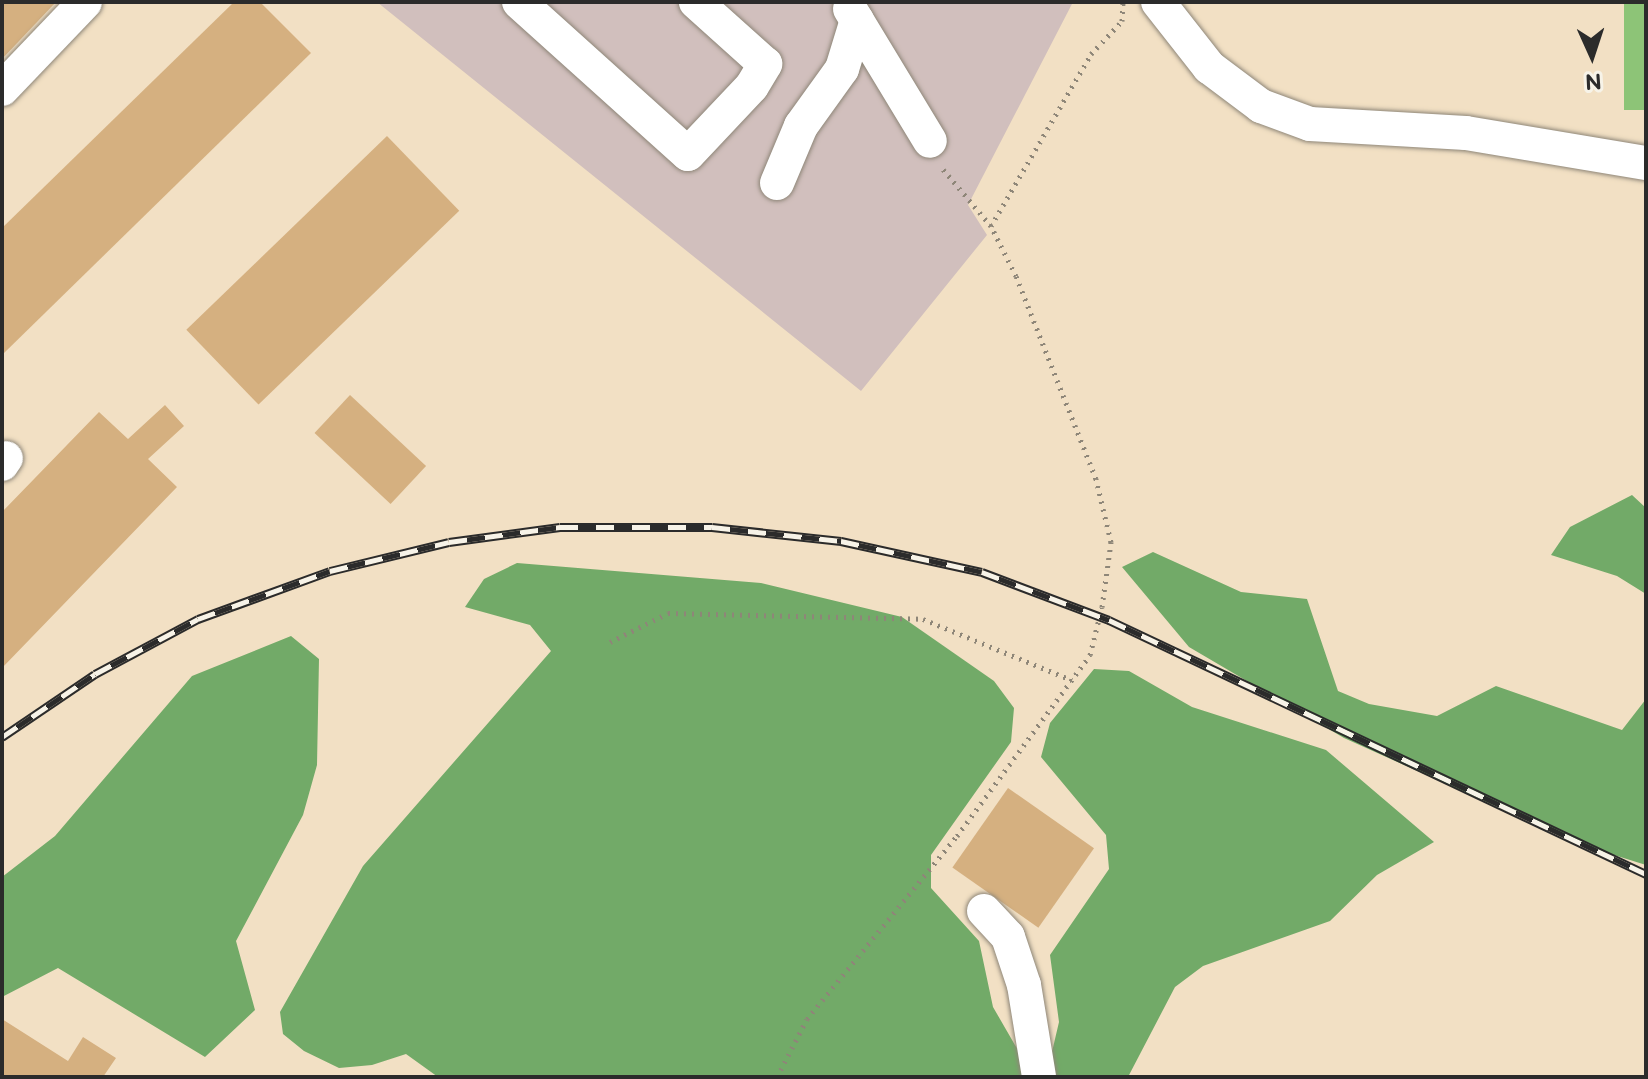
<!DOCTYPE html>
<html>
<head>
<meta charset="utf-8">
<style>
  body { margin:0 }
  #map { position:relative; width:1648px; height:1079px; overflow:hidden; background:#f2e0c4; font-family:"Balsamiq Sans",sans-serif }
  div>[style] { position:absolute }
  .industrial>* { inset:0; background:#d1bfbd }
  .green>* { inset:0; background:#8dc477; transform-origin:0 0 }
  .forest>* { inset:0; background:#72aa68 }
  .building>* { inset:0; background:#d5b080; transform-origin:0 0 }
  .path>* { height:5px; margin-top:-2.5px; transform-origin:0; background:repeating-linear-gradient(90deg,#8e8678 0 2px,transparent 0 8px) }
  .roads { filter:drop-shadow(0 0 2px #8e8678) drop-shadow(0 0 2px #8e8678) }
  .minor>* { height:34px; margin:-17px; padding:0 17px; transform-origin:17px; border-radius:17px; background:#fff }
  .rail>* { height:9px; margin-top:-4.5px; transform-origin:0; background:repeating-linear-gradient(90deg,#f7f3e8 0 18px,#2b2b2b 0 36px); box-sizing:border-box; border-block:2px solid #2b2b2b }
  span { translate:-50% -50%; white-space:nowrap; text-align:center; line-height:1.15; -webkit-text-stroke:6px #f7f3e8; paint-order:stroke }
  .frame { position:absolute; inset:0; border:4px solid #2b2b2b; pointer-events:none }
  .north { position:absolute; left:1552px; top:16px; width:80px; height:80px; -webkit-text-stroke:6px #f7f3e8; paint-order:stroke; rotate:177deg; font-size:22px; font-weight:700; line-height:32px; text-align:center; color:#2b2b2b }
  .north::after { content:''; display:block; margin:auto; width:28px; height:36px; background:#2b2b2b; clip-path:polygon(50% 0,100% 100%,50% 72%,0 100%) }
</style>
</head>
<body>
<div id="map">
  <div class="industrial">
    <i style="clip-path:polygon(377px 2px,1073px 2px,968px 205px,987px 235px,861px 391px)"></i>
  </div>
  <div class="green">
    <i style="left:1624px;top:2px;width:22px;height:108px"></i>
  </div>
  <div class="forest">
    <i style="clip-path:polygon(1632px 495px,1646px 508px,1646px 594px,1617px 576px,1551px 555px,1570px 527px)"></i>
    <i style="clip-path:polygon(1153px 552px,1241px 592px,1307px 599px,1338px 691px,1369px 704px,1437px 716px,1496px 686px,1622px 730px,1646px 699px,1646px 865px,1582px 845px,1344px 738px,1189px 647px,1122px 567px)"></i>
    <i style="clip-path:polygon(517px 563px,761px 583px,902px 617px,994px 681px,1014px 708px,1011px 742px,931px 855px,931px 888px,979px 941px,993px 1007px,1026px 1064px,1028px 1077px,438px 1077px,406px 1054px,372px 1065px,339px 1068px,304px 1051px,283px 1034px,280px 1012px,363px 866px,551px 651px,530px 625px,465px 607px,484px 579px)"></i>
    <i style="clip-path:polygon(291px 636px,319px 659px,317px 765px,303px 815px,236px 941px,255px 1010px,205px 1057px,58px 968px,2px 997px,2px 877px,55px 836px,192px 676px)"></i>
    <i style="clip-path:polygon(1094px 669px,1129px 671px,1192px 707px,1326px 750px,1434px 842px,1377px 875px,1330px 921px,1203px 966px,1175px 987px,1128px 1077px,1054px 1077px,1051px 1056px,1059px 1022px,1050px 955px,1109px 869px,1106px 835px,1041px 757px,1050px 723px)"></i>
  </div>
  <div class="building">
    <i style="clip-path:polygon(2px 2px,56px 2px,2px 59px)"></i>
    <i style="clip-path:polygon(234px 2px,260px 2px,311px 53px,2px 355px,2px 228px)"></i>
    <i style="left:387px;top:136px;width:104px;height:279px;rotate:46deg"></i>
    <i style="left:350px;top:395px;width:104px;height:52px;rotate:43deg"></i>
    <i style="clip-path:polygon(165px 405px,184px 426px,148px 459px,177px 487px,2px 668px,2px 512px,99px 412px,128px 439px)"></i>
    <i style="left:1008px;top:788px;width:105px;height:97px;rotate:35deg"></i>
    <i style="clip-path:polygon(2px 1019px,68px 1061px,83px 1037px,116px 1058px,103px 1077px,2px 1077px)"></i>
  </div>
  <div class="path">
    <i style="left:991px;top:226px;width:199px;rotate:-59.8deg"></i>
    <i style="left:1091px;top:54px;width:45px;rotate:-46.8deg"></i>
    <i style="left:1122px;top:21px;width:19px;rotate:-87deg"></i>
    <i style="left:610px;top:642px;width:65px;rotate:-26.6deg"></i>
    <i style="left:668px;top:613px;width:255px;rotate:1.3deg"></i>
    <i style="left:923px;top:619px;width:161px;rotate:22.3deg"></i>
    <i style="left:777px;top:1077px;width:65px;rotate:-62.7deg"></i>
    <i style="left:807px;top:1019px;width:237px;rotate:-50.7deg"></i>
    <i style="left:957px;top:836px;width:225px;rotate:-53.7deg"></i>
    <i style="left:1090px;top:655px;width:49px;rotate:-76deg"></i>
    <i style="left:1102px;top:607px;width:66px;rotate:-82.1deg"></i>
    <i style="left:1111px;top:542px;width:65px;rotate:-103.4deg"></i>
    <i style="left:1096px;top:479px;width:218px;rotate:-111.5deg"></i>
    <i style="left:1016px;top:276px;width:56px;rotate:-116.6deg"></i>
    <i style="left:991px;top:226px;width:76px;rotate:-130.2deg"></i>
    <i style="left:1645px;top:1077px;width:1px;rotate:-45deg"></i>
  </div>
  <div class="roads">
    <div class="minor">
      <i style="left:519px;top:2px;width:227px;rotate:42deg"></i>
      <i style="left:688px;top:154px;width:93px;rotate:-46.7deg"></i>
      <i style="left:752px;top:86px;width:26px;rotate:-59deg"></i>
      <i style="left:765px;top:64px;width:93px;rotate:-138.1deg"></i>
      <i style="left:1158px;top:2px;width:83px;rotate:51.9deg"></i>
      <i style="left:1209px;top:67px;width:65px;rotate:36.9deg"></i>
      <i style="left:1261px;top:106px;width:52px;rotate:20.2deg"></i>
      <i style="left:1310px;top:124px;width:156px;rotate:3.3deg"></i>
      <i style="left:1466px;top:133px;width:182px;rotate:9.5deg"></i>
      <i style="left:850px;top:9px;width:154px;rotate:58.8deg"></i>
      <i style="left:2px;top:89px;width:120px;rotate:-46.3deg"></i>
      <i style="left:777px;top:183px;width:62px;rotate:-67.2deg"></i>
      <i style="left:801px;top:126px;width:70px;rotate:-54.3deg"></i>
      <i style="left:842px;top:69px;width:51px;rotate:-73deg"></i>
      <i style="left:2px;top:464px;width:7px;rotate:-56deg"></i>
      <i style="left:984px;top:911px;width:35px;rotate:47deg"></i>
      <i style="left:1008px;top:937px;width:51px;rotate:71.6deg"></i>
      <i style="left:1024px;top:985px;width:93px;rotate:80.7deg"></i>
    </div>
  </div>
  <div class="rail">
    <i style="left:2px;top:737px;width:112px;rotate:-34.1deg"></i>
    <i style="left:95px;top:674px;width:117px;rotate:-28.1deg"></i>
    <i style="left:198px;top:619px;width:140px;rotate:-20deg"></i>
    <i style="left:330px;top:571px;width:122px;rotate:-13.7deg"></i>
    <i style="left:449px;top:542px;width:112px;rotate:-7.7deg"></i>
    <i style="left:560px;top:527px;width:152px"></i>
    <i style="left:712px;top:527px;width:130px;rotate:6.2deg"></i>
    <i style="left:841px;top:541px;width:144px;rotate:12.4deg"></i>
    <i style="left:982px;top:572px;width:136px;rotate:20.7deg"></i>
    <i style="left:1109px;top:620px;width:594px;rotate:25.31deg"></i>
  </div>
  <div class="frame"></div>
  <div class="north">N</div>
</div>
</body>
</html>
